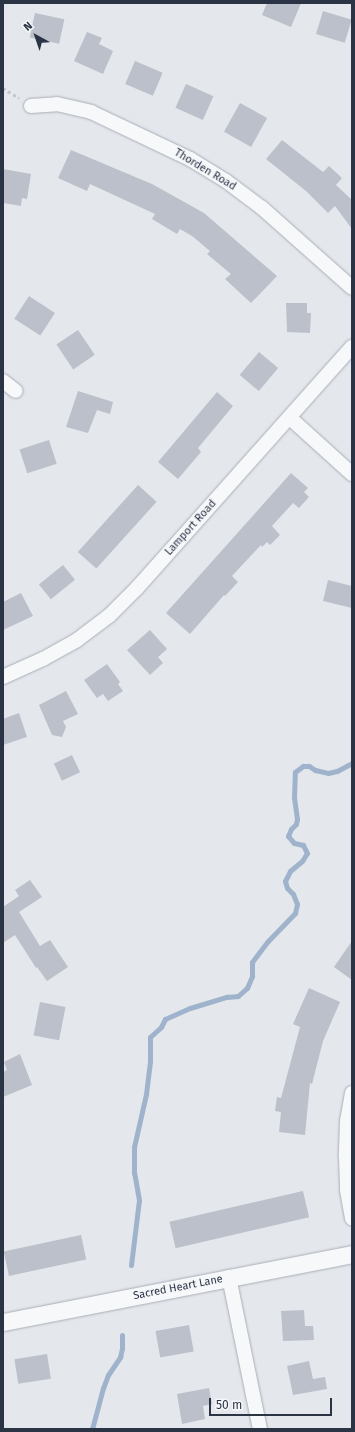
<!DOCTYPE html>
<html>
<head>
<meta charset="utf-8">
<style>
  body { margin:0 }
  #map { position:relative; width:355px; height:1432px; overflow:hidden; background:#e4e7ec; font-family:"Fira Sans",sans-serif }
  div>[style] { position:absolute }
  .stream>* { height:5px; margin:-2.5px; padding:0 2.5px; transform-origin:2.5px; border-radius:2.5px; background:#9fb4cc }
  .building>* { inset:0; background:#bbc0ca; transform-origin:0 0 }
  .path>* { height:2.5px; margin-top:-1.25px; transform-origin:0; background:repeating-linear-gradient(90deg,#c2c5cb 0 3px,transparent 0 6px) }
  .roads { filter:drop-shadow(0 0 1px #a9aeb7) drop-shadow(0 0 1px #a9aeb7) }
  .minor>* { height:14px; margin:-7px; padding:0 7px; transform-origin:7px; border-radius:7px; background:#f7f8fa }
  .tertiary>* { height:17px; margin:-8.5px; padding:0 8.5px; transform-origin:8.5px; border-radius:8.5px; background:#f7f8fa }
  span { translate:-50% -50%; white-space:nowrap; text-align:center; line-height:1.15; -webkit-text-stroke:3px #f4f6f9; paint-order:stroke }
  .street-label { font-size:11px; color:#2b3445 }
  .frame { position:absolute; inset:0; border:4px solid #2b3445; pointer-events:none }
  .north { position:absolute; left:16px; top:16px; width:40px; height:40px; -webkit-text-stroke:3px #f4f6f9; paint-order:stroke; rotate:320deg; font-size:11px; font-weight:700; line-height:16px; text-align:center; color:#2b3445 }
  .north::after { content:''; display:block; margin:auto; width:14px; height:18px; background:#2b3445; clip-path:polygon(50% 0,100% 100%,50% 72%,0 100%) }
  .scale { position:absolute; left:209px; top:1398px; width:123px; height:18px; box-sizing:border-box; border:2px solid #2b3445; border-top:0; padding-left:5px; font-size:12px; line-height:14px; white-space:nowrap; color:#2b3445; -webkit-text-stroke:3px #f4f6f9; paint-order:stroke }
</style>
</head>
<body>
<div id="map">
  <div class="stream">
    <i style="left:131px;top:1265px;width:65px;rotate:-83deg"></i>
    <i style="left:139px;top:1200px;width:27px;rotate:-100deg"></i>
    <i style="left:134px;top:1173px;width:26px;rotate:-90deg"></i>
    <i style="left:134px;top:1147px;width:54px;rotate:-77.2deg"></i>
    <i style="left:146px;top:1094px;width:32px;rotate:-83deg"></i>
    <i style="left:150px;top:1062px;width:25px;rotate:-90deg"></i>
    <i style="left:150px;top:1037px;width:15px;rotate:-42deg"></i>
    <i style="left:161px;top:1027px;width:9px;rotate:-63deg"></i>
    <i style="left:165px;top:1019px;width:27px;rotate:-24deg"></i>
    <i style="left:190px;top:1008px;width:39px;rotate:-17deg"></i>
    <i style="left:227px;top:997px;width:11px;rotate:-5deg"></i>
    <i style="left:238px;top:996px;width:12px;rotate:-42deg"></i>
    <i style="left:247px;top:988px;width:13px;rotate:-67deg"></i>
    <i style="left:252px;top:976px;width:14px;rotate:-90deg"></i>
    <i style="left:252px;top:962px;width:26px;rotate:-53deg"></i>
    <i style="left:268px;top:941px;width:39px;rotate:-46deg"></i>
    <i style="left:295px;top:913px;width:9px;rotate:-77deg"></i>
    <i style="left:297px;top:904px;width:11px;rotate:-112deg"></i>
    <i style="left:293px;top:894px;width:8px;rotate:-135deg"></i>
    <i style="left:287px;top:888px;width:7px;rotate:-106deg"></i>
    <i style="left:285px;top:881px;width:11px;rotate:-63deg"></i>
    <i style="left:290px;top:871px;width:16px;rotate:-40deg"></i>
    <i style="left:302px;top:861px;width:9px;rotate:-58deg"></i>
    <i style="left:307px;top:853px;width:9px;rotate:-117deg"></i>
    <i style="left:303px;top:845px;width:9px;rotate:-167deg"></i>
    <i style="left:294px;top:843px;width:9px;rotate:-131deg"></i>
    <i style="left:288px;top:836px;width:8px;rotate:-67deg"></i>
    <i style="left:291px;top:829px;width:7px;rotate:-45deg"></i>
    <i style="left:296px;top:824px;width:5px;rotate:-79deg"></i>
    <i style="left:297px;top:819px;width:22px;rotate:-98deg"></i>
    <i style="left:294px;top:797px;width:25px;rotate:-88deg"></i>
    <i style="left:295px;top:772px;width:10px;rotate:-37deg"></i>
    <i style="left:303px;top:766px;width:6px"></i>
    <i style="left:309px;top:766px;width:7px;rotate:34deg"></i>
    <i style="left:315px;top:770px;width:13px;rotate:13deg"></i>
    <i style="left:328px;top:773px;width:9px;rotate:-13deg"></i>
    <i style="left:337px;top:771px;width:17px;rotate:-28deg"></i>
    <i style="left:92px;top:1429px;width:42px;rotate:-75deg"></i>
    <i style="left:103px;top:1388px;width:14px;rotate:-69deg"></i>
    <i style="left:108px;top:1375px;width:22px;rotate:-56deg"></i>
    <i style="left:120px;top:1357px;width:9px;rotate:-77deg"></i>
    <i style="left:122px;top:1348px;width:13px;rotate:-90deg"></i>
  </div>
  <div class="building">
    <i style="clip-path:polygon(267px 3px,301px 3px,291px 27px,262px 15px)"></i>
    <i style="left:323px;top:11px;width:30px;height:24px;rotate:17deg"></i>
    <i style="left:35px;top:13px;width:30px;height:25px;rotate:12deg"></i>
    <i style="clip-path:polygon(87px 32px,102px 38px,99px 44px,113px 51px,103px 74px,74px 61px)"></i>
    <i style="left:135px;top:61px;width:30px;height:25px;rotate:23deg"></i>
    <i style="left:186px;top:84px;width:30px;height:26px;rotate:24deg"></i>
    <i style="left:240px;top:103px;width:31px;height:33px;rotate:29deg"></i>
    <i style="clip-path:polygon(282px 140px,323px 172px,329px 166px,342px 178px,336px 185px,352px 200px,352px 229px,335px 206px,328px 213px,306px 191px,266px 159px)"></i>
    <i style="clip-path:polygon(71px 150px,152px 184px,204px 213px,277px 276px,251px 303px,225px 279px,231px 274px,207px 254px,210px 251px,192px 236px,180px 229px,177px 234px,152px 219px,155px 214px,90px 184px,87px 191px,58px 178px)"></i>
    <i style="clip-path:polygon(3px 169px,31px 174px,27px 199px,22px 198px,21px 206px,3px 203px)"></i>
    <i style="left:29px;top:296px;width:31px;height:27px;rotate:33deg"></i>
    <i style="clip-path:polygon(286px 303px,307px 303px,307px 313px,311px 313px,310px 333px,287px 332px)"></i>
    <i style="left:78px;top:330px;width:30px;height:26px;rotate:56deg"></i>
    <i style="left:259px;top:352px;width:25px;height:30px;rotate:40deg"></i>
    <i style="clip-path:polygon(78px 391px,113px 402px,110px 414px,97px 410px,88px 433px,66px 427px)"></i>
    <i style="clip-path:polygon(217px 392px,233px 406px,198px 448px,201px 452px,178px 479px,158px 462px)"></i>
    <i style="left:49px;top:440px;width:25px;height:31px;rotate:72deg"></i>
    <i style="clip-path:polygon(291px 473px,308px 488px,304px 492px,309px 497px,299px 508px,293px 503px,272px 526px,280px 535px,270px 545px,267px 542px,262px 547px,261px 545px,232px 576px,238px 582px,225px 596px,224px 595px,190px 634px,166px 613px)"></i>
    <i style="left:138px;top:485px;width:25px;height:90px;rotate:42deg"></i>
    <i style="left:63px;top:565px;width:19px;height:31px;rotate:51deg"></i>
    <i style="clip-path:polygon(328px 580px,352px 586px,352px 608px,323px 601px)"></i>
    <i style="clip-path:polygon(21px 593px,33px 616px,3px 630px,3px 602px)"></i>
    <i style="clip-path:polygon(150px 630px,167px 649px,158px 657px,163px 663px,150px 675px,127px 650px)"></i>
    <i style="clip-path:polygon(107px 664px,120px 682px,118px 684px,123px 691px,108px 701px,103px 694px,97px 698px,84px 680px)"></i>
    <i style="clip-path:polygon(66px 691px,78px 714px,63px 721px,66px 727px,62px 737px,52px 735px,39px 705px)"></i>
    <i style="clip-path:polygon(19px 713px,27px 737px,3px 745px,3px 719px)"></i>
    <i style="left:72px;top:755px;width:19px;height:20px;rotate:65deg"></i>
    <i style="clip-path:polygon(30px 880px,42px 897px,19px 912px,40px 946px,50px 940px,68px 967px,47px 981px,37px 967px,36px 968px,15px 935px,3px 943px,3px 907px,19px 896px,15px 890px)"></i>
    <i style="clip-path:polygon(352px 941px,352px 980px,334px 967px)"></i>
    <i style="clip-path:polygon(309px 988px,340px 1002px,323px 1041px,312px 1084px,310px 1083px,305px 1135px,279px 1132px,281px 1112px,275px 1111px,277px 1097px,281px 1098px,300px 1027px,293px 1024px)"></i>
    <i style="left:40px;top:1002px;width:26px;height:34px;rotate:11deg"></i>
    <i style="clip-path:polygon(20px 1054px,32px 1085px,3px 1097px,3px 1072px,7px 1070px,4px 1062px)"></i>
    <i style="left:303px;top:1191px;width:27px;height:137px;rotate:77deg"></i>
    <i style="left:81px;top:1235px;width:25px;height:79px;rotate:78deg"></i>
    <i style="clip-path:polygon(304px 1310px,305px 1326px,313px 1326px,314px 1340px,283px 1341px,281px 1311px)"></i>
    <i style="left:189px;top:1325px;width:27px;height:34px;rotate:80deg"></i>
    <i style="left:47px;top:1354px;width:25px;height:33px;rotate:81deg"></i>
    <i style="clip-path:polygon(309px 1361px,313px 1379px,325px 1377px,327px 1389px,293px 1395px,287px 1366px)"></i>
    <i style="clip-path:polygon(209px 1388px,212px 1404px,203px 1406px,205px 1419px,182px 1424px,177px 1394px)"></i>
  </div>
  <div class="path">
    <i style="left:3px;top:88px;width:19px;rotate:32deg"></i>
  </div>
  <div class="roads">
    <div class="minor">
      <i style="left:31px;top:106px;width:26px;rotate:-4deg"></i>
      <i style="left:57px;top:104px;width:35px;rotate:13deg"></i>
      <i style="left:91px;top:112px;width:110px;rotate:25.4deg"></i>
      <i style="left:190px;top:159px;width:42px;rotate:31.4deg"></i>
      <i style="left:226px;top:181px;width:45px;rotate:36.9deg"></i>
      <i style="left:262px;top:208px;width:120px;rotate:41.6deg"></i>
      <i style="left:3px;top:381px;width:16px;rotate:38deg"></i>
      <i style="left:290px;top:418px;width:84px;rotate:42.1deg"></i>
      <i style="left:3px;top:677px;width:44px;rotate:-24.2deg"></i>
      <i style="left:43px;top:659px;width:39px;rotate:-29deg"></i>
      <i style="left:77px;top:640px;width:40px;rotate:-37deg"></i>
      <i style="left:109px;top:616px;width:40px;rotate:-45deg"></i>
      <i style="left:137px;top:588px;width:323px;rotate:-48.3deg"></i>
      <i style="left:352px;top:1093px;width:28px;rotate:100deg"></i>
      <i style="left:347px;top:1121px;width:36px;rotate:92deg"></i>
      <i style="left:346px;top:1157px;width:33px;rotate:88deg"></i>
      <i style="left:347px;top:1190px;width:29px;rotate:80deg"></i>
      <i style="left:229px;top:1277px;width:155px;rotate:78.5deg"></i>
    </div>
    <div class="tertiary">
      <i style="left:3px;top:1322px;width:356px;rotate:-11deg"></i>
    </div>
  </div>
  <div class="street-label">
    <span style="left:205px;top:170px;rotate:31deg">Thorden Road</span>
    <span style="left:191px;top:528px;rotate:-48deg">Lamport Road</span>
    <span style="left:178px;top:1288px;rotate:-11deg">Sacred Heart Lane</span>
  </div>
  <div class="frame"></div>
  <div class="north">N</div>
  <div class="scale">50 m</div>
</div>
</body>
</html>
